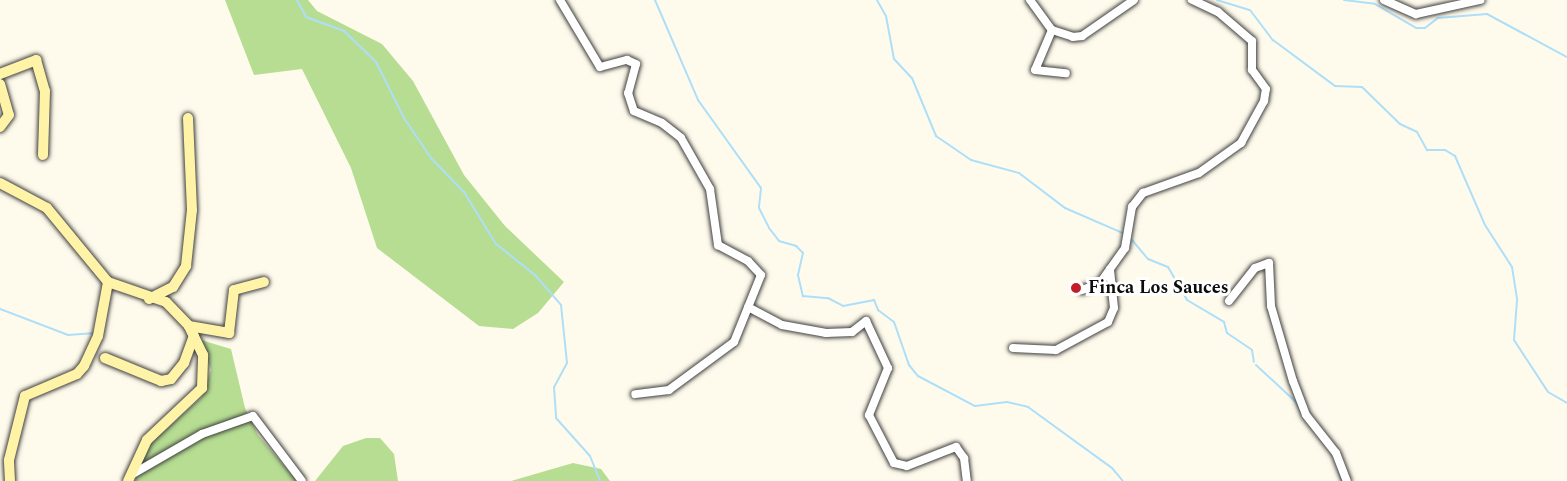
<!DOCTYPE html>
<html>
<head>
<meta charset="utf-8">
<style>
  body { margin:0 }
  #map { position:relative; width:1567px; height:481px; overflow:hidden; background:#fffbec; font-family:Spectral,serif }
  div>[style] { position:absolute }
  .forest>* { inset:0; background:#b6dd92 }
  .stream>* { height:2px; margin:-1px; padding:0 1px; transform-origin:1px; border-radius:1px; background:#addff9 }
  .roads { filter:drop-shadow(0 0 2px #3f3f3f) drop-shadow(0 0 2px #3f3f3f) }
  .street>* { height:8px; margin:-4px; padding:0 4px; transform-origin:4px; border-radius:4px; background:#fff }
  .secondary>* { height:10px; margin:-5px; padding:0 5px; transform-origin:5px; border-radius:5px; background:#fff3a7 }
  .dots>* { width:16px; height:16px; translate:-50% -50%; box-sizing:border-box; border:3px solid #fff; border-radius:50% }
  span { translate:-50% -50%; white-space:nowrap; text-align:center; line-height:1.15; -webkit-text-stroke:6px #fff; paint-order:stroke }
  .poi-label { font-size:18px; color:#0c0c0c; font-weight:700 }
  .left { translate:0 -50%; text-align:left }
</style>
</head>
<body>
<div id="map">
  <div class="forest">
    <i style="clip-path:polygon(225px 0,308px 0,317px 11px,382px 44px,413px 81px,464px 175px,505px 226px,564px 282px,538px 313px,513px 329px,479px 326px,377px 248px,351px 168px,302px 69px,254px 75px)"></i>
    <i style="clip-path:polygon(201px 340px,231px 349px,245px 408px,258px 435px,297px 481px,135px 481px,148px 446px,201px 398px,211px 370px)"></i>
    <i style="clip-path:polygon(366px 438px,380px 438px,394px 454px,398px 481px,315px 481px,343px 446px)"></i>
    <i style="clip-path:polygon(573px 463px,601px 469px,610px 481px,511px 481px)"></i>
  </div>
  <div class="stream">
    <i style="left:297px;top:0;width:19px;rotate:62deg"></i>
    <i style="left:306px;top:17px;width:40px;rotate:20.2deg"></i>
    <i style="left:344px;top:31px;width:45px;rotate:44.1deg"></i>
    <i style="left:376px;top:62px;width:63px;rotate:63.4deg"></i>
    <i style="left:404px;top:118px;width:48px;rotate:56deg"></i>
    <i style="left:431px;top:158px;width:47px;rotate:45.9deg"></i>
    <i style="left:464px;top:192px;width:61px;rotate:58.4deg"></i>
    <i style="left:496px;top:244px;width:50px;rotate:38.5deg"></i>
    <i style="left:535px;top:275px;width:40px;rotate:49deg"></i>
    <i style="left:561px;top:305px;width:58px;rotate:84.1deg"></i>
    <i style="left:567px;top:363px;width:27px;rotate:118deg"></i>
    <i style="left:554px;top:387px;width:31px;rotate:86deg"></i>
    <i style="left:556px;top:418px;width:51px;rotate:48.2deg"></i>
    <i style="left:590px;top:456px;width:27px;rotate:68deg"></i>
    <i style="left:655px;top:0;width:109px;rotate:66.7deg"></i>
    <i style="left:698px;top:100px;width:108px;rotate:54.4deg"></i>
    <i style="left:761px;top:188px;width:20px;rotate:96deg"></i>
    <i style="left:759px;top:208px;width:22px;rotate:63deg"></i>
    <i style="left:769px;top:228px;width:16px;rotate:52deg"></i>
    <i style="left:779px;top:241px;width:18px;rotate:16deg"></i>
    <i style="left:796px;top:246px;width:10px;rotate:45deg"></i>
    <i style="left:803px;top:253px;width:23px;rotate:103deg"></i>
    <i style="left:798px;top:275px;width:22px;rotate:77deg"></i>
    <i style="left:803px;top:296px;width:25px;rotate:5deg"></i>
    <i style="left:828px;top:298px;width:17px;rotate:28deg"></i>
    <i style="left:843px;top:306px;width:32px;rotate:-11deg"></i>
    <i style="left:874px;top:300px;width:11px;rotate:68deg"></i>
    <i style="left:878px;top:310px;width:20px;rotate:37deg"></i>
    <i style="left:894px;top:322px;width:46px;rotate:70.8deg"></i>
    <i style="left:909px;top:365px;width:14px;rotate:51deg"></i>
    <i style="left:918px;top:376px;width:64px;rotate:27.8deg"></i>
    <i style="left:975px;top:406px;width:32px;rotate:-7deg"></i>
    <i style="left:1007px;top:402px;width:22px;rotate:13deg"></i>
    <i style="left:1028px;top:407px;width:104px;rotate:36deg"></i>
    <i style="left:1112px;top:468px;width:17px;rotate:50deg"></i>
    <i style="left:877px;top:0;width:18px;rotate:61deg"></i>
    <i style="left:886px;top:16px;width:44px;rotate:79.5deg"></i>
    <i style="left:894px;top:59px;width:26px;rotate:47deg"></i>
    <i style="left:912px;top:78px;width:63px;rotate:67.5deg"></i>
    <i style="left:936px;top:136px;width:42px;rotate:34.4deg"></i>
    <i style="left:971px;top:160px;width:50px;rotate:15.2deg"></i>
    <i style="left:1019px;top:173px;width:58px;rotate:37.3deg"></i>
    <i style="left:1065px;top:208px;width:65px;rotate:23.4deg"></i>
    <i style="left:1217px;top:0;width:34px;rotate:17deg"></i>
    <i style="left:1250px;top:10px;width:38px;rotate:53deg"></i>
    <i style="left:1273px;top:40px;width:77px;rotate:36.6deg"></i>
    <i style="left:1335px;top:86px;width:27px;rotate:2deg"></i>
    <i style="left:1362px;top:87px;width:53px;rotate:44.2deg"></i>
    <i style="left:1400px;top:124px;width:19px;rotate:25deg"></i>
    <i style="left:1417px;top:132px;width:21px;rotate:61deg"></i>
    <i style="left:1427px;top:150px;width:18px"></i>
    <i style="left:1445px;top:150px;width:12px;rotate:31deg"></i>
    <i style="left:1455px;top:156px;width:75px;rotate:66.5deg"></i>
    <i style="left:1485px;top:225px;width:50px;rotate:57.3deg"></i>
    <i style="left:1512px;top:267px;width:33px;rotate:81deg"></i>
    <i style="left:1517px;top:300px;width:40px;rotate:94.3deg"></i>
    <i style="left:1514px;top:340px;width:62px;rotate:56.8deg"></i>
    <i style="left:1548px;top:392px;width:22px;rotate:30deg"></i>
    <i style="left:1344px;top:0;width:31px;rotate:7deg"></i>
    <i style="left:1375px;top:4px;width:48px;rotate:30.3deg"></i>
    <i style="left:1416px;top:28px;width:9px"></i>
    <i style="left:1425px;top:28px;width:16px;rotate:-38deg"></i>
    <i style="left:1438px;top:18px;width:49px;rotate:-4.7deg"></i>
    <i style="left:1487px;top:14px;width:91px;rotate:28.3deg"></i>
    <i style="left:1132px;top:240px;width:25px;rotate:50deg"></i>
    <i style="left:1148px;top:259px;width:22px;rotate:22deg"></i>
    <i style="left:1168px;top:267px;width:38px;rotate:60deg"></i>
    <i style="left:1187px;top:300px;width:43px;rotate:30.7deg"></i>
    <i style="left:1224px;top:322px;width:11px;rotate:75deg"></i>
    <i style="left:1227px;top:333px;width:30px;rotate:34deg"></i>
    <i style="left:1252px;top:350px;width:12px;rotate:81deg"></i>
    <i style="left:0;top:309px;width:73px;rotate:20.9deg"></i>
    <i style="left:68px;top:335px;width:27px;rotate:-4deg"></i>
    <i style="left:1256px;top:365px;width:54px;rotate:42.8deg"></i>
    <i style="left:1296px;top:402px;width:18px;rotate:63deg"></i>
    <i style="left:1338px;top:469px;width:13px;rotate:72deg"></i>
  </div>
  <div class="roads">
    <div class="street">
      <i style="left:560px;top:0;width:78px;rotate:59.2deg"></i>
      <i style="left:600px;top:67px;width:28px;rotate:-15deg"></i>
      <i style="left:627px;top:60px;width:10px;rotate:24deg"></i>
      <i style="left:636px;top:64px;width:30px;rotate:105deg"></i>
      <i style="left:628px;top:93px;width:19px;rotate:72deg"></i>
      <i style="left:634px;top:111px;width:30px;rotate:23deg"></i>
      <i style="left:662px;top:123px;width:24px;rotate:38deg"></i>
      <i style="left:681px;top:138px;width:59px;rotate:60.4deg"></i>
      <i style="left:710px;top:189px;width:57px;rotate:81.9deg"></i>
      <i style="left:718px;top:245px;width:34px;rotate:28deg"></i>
      <i style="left:748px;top:261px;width:19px;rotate:47deg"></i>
      <i style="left:761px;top:275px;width:72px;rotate:111.9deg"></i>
      <i style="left:734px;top:342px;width:81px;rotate:143.6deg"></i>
      <i style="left:669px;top:390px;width:34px;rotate:173deg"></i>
      <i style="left:1030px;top:0;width:37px;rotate:54deg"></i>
      <i style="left:1052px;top:30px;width:22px;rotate:18deg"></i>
      <i style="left:1073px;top:37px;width:9px;rotate:-6deg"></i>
      <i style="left:1082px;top:36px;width:63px;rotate:-34.7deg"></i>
      <i style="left:1384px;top:0;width:35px;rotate:24deg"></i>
      <i style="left:1416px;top:14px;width:66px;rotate:-12.3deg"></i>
      <i style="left:1052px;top:30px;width:43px;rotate:113deg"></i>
      <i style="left:1035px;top:70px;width:31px;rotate:6deg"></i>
      <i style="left:1082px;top:290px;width:19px;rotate:-21deg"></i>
      <i style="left:1100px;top:283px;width:43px;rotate:-54.5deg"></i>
      <i style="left:1125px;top:248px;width:42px;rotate:-80.3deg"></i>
      <i style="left:1132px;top:207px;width:18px;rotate:-52deg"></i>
      <i style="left:1143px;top:193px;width:59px;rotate:-19.7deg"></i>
      <i style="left:1199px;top:173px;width:52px;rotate:-35.5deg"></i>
      <i style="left:1241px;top:143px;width:48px;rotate:-61.3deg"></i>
      <i style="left:1264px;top:101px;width:12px;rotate:-81deg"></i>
      <i style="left:1266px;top:89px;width:24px;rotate:-126deg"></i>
      <i style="left:1252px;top:70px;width:29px;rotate:-90deg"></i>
      <i style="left:1252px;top:41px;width:45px;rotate:-139.5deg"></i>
      <i style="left:1218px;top:12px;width:29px;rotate:-155deg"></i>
      <i style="left:1229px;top:301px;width:42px;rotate:-51.8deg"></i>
      <i style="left:1255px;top:268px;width:15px;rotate:-20deg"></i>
      <i style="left:1269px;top:263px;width:43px;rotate:87.3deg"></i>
      <i style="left:1271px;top:306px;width:78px;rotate:73.7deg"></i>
      <i style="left:1293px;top:381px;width:36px;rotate:69deg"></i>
      <i style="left:1306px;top:415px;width:48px;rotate:51.7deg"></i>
      <i style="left:1336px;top:453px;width:30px;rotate:69deg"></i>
      <i style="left:748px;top:307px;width:38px;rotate:28deg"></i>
      <i style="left:782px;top:325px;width:45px;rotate:10.3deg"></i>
      <i style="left:826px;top:333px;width:26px;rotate:-2deg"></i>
      <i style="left:852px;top:332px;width:18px;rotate:-38deg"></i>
      <i style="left:866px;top:321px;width:52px;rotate:64.9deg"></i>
      <i style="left:888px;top:368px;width:51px;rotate:112deg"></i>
      <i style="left:869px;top:415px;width:54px;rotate:62.5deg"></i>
      <i style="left:894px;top:463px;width:13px;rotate:13deg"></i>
      <i style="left:907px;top:466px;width:53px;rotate:-21.2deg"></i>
      <i style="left:956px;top:447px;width:14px;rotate:54deg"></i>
      <i style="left:964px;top:458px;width:23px;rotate:83deg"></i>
      <i style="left:1013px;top:348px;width:43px;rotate:2.7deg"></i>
      <i style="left:1056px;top:350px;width:59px;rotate:-28.3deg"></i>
      <i style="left:1108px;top:322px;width:15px;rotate:-67deg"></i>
      <i style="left:1114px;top:308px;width:39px;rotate:-96deg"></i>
      <i style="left:131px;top:475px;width:82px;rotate:-30deg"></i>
      <i style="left:202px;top:434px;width:54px;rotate:-19.4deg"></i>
      <i style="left:253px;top:416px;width:81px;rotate:53deg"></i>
    </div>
    <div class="secondary">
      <i style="left:0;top:74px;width:39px;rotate:-21deg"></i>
      <i style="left:36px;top:60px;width:32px;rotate:74deg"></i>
      <i style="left:45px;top:91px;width:64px;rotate:91.8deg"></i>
      <i style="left:0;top:84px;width:32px;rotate:74deg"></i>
      <i style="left:9px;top:115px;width:15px;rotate:127deg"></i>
      <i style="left:0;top:183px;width:53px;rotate:28deg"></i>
      <i style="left:47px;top:208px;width:96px;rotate:50.5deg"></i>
      <i style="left:108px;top:282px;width:61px;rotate:19deg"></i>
      <i style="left:166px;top:302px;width:33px;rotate:46deg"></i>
      <i style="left:189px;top:326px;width:41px;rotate:9.9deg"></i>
      <i style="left:229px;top:333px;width:43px;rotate:-83.4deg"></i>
      <i style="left:234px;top:290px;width:31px;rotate:-15deg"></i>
      <i style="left:149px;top:299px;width:27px;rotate:-27deg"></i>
      <i style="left:173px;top:287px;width:25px;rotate:-58deg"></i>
      <i style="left:186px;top:266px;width:56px;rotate:-83.9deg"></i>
      <i style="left:192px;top:210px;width:92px;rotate:-92.5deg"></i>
      <i style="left:105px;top:358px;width:61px;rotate:22.3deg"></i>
      <i style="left:161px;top:381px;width:10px;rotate:-11deg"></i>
      <i style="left:171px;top:379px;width:21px;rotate:-51deg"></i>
      <i style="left:184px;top:363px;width:29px;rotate:-70deg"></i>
      <i style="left:10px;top:481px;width:21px;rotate:-93deg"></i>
      <i style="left:9px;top:460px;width:66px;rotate:-76deg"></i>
      <i style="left:25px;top:396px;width:56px;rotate:-22.9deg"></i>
      <i style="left:77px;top:374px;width:11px;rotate:-49deg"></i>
      <i style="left:84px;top:366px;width:33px;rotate:-65deg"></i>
      <i style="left:98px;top:336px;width:55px;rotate:-79.5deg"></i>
      <i style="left:128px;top:481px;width:45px;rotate:-65.1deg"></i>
      <i style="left:147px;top:440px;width:76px;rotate:-43.4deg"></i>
      <i style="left:202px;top:388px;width:33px;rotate:-88deg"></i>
      <i style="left:203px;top:355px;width:32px;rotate:-116deg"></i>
    </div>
  </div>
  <div class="dots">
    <i style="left:1076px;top:288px;background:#c41d2a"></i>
  </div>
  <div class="poi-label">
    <span class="left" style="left:1088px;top:288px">Finca Los Sauces</span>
  </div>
</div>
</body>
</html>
